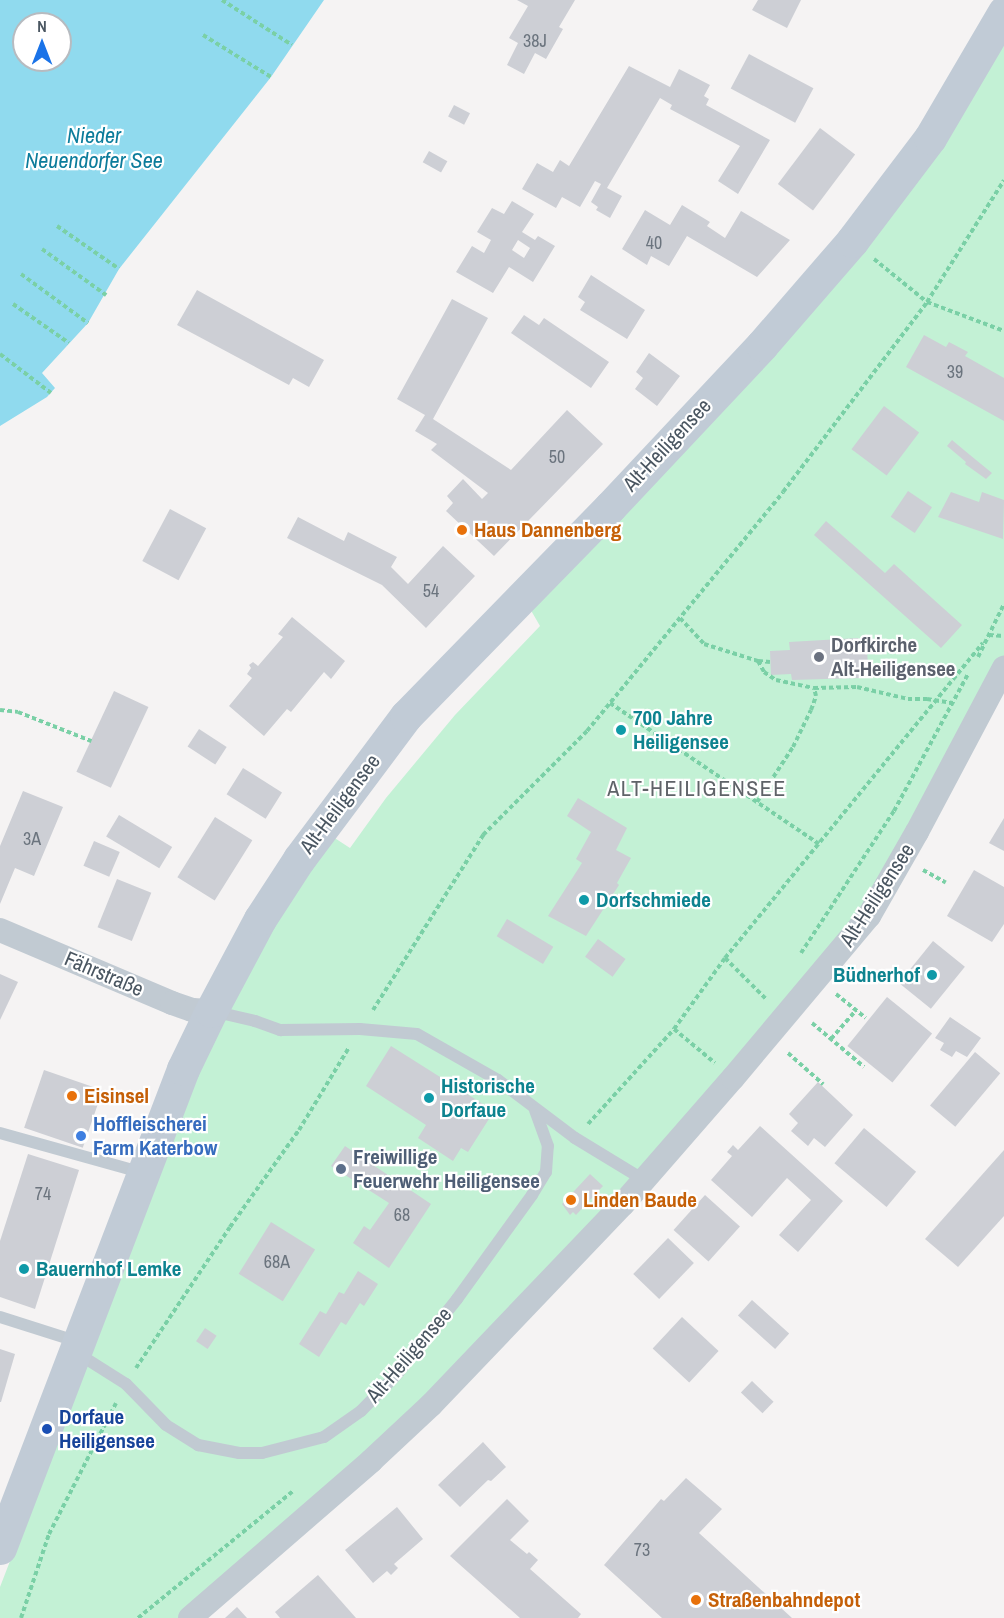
<!DOCTYPE html>
<html>
<head>
<meta charset="utf-8">
<style>
  body { margin:0 }
  #map { position:relative; width:1004px; height:1618px; overflow:hidden; background:#f5f3f3; font-family:"Archivo Narrow",sans-serif }
  div>[style] { position:absolute }
  .green>* { inset:0; background:#c3f1d5 }
  .water>* { inset:0; background:#90daee }
  .building>* { inset:0; background:#cdcfd5; transform-origin:0 0 }
  .path>* { height:4px; margin-top:-2px; transform-origin:0; background:repeating-linear-gradient(90deg,#7ad0a6 0 4.5px,transparent 0 7.5px) }
  .lane>* { height:12px; margin:-6px; padding:0 6px; transform-origin:6px; border-radius:6px; background:#c1cad2 }
  .street>* { height:24px; margin:-12px; padding:0 12px; transform-origin:12px; border-radius:12px; background:#c1cad2 }
  .secondary>* { height:33px; margin:-16.5px; padding:0 16.5px; transform-origin:16.5px; border-radius:16.5px; background:#c1cbd6 }
  .dots>* { width:16px; height:16px; translate:-50% -50%; box-sizing:border-box; border:3px solid #fff; border-radius:50% }
  span { translate:-50% -50%; white-space:nowrap; text-align:center; line-height:1.15; -webkit-text-stroke:4.5px #fff; paint-order:stroke }
  .number-label { font-size:18px; color:#6b747e }
  .number-label span { -webkit-text-stroke-width:0 }
  .street-label { font-size:21px; color:#4a5661 }
  .food-label { font-size:21px; color:#c56008; font-weight:700 }
  .left { translate:0 -50%; text-align:left }
  .worship-label { font-size:21px; color:#5b616d; font-weight:700 }
  .culture-label { font-size:21px; color:#0d838f; font-weight:700 }
  .right { translate:-100% -50%; text-align:right }
  .shop-label { font-size:21px; color:#366cbe; font-weight:700 }
  .service-label { font-size:21px; color:#4e5e75; font-weight:700 }
  .transit-label { font-size:21px; color:#164399; font-weight:700 }
  .water-label { font-size:22px; color:#0c7c9b; font-style:italic }
  .neighbourhood-label { font-size:22px; color:#5f6368; letter-spacing:1.5px }
  .north { position:absolute; left:12px; top:12px; width:60px; height:60px; box-sizing:border-box; background:#fff; border:2px solid #b7bbc0; border-radius:50%; rotate:0deg; font-size:16px; font-weight:700; line-height:24px; text-align:center; color:#4a5661 }
  .north::after { content:''; display:block; margin:auto; width:21px; height:27px; background:#1a73e8; clip-path:polygon(50% 0,100% 100%,50% 72%,0 100%) }
</style>
</head>
<body>
<div id="map">
  <div class="green">
    <i style="clip-path:polygon(1004px 40px,1004px 660px,889px 875px,735px 1063px,448px 1380px,179px 1618px,0 1618px,0 1587px,209px 1045px,286px 901px,330px 835px,350px 848px,386px 798px,455px 715px,540px 626px,529px 607px)"></i>
  </div>
  <div class="water">
    <i style="clip-path:polygon(evenodd,0 0,324px 0,271px 77px,119px 269px,88px 323px,42px 373px,55px 388px,47px 397px,0 426px,0 0,24px 24px,60px 24px,60px 60px,24px 60px,24px 24px)"></i>
  </div>
  <div class="building">
    <i style="clip-path:polygon(517px 0,575px 0,559px 27px,563px 29px,546px 59px,535px 53px,524px 74px,507px 65px,518px 43px,509px 38px,528px 6px)"></i>
    <i style="clip-path:polygon(758px 0,801px 0,787px 28px,752px 10px)"></i>
    <i style="left:749px;top:54px;width:73px;height:39px;rotate:28deg"></i>
    <i style="clip-path:polygon(629px 66px,670px 87px,679px 69px,710px 85px,704px 96px,709px 99px,706px 105px,770px 140px,738px 194px,718px 181px,740px 146px,670px 109px,672px 105px,660px 98px,607px 188px,622px 196px,610px 218px,596px 210px,598px 207px,591px 202px,601px 184px,595px 181px,580px 207px,562px 197px,556px 208px,522px 189px,537px 163px,553px 172px,560px 160px,569px 166px)"></i>
    <i style="left:454px;top:105px;width:18px;height:13px;rotate:27deg"></i>
    <i style="left:820px;top:128px;width:44px;height:70px;rotate:37deg"></i>
    <i style="left:429px;top:151px;width:21px;height:13px;rotate:29deg"></i>
    <i style="clip-path:polygon(evenodd,512px 201px,534px 214px,522px 232px,535px 240px,538px 236px,555px 246px,533px 282px,509px 267px,493px 293px,456px 272px,472px 246px,484px 253px,491px 240px,477px 232px,492px 208px,504px 214px,512px 201px,518px 240px,530px 248px,524px 258px,512px 250px,518px 240px)"></i>
    <i style="clip-path:polygon(682px 205px,710px 222px,707px 226px,725px 238px,741px 211px,790px 240px,757px 277px,687px 236px,669px 266px,651px 256px,647px 265px,622px 249px,645px 210px,670px 225px)"></i>
    <i style="clip-path:polygon(591px 275px,645px 310px,627px 339px,580px 310px,585px 302px,578px 297px)"></i>
    <i style="clip-path:polygon(197px 290px,324px 360px,309px 387px,293px 378px,289px 385px,177px 325px)"></i>
    <i style="clip-path:polygon(452px 299px,488px 318px,433px 419px,511px 470px,567px 410px,603px 444px,494px 556px,446px 511px,453px 503px,447px 496px,463px 479px,482px 499px,488px 493px,431px 450px,437px 444px,415px 431px,425px 415px,397px 399px)"></i>
    <i style="clip-path:polygon(524px 315px,539px 325px,544px 318px,609px 362px,591px 388px,511px 333px)"></i>
    <i style="clip-path:polygon(924px 335px,946px 347px,949px 342px,968px 352px,965px 356px,1004px 378px,1004px 421px,906px 367px)"></i>
    <i style="clip-path:polygon(649px 353px,680px 376px,657px 406px,635px 389px,643px 378px,636px 372px)"></i>
    <i style="left:884px;top:406px;width:44px;height:54px;rotate:37deg"></i>
    <i style="clip-path:polygon(952px 440px,970px 455px,992px 473px,986px 479px,965px 464px,966px 462px,947px 446px)"></i>
    <i style="left:908px;top:491px;width:29px;height:31px;rotate:34deg"></i>
    <i style="clip-path:polygon(951px 492px,979px 502px,982px 492px,1004px 500px,1003px 539px,938px 517px)"></i>
    <i style="left:170px;top:509px;width:41px;height:59px;rotate:28deg"></i>
    <i style="clip-path:polygon(298px 517px,344px 541px,348px 532px,397px 557px,391px 567px,408px 584px,443px 546px,475px 576px,426px 628px,382px 585px,287px 538px)"></i>
    <i style="clip-path:polygon(826px 521px,885px 573px,894px 564px,962px 625px,941px 648px,814px 535px)"></i>
    <i style="clip-path:polygon(292px 617px,345px 661px,331px 679px,324px 672px,291px 712px,287px 709px,264px 736px,229px 706px,252px 678px,247px 674px,251px 668px,249px 665px,253px 662px,258px 666px,283px 637px,278px 634px)"></i>
    <i style="clip-path:polygon(858px 638px,867px 650px,868px 665px,861px 678px,792px 680px,791px 674px,771px 675px,770px 651px,790px 650px,789px 642px)"></i>
    <i style="left:114px;top:691px;width:38px;height:89px;rotate:25deg"></i>
    <i style="left:199px;top:729px;width:33px;height:21px;rotate:33deg"></i>
    <i style="left:243px;top:768px;width:46px;height:31px;rotate:32deg"></i>
    <i style="clip-path:polygon(23px 791px,63px 807px,34px 876px,15px 868px,0 904px,0 846px)"></i>
    <i style="clip-path:polygon(578px 798px,627px 828px,616px 850px,631px 858px,617px 883px,619px 885px,586px 936px,548px 916px,582px 863px,576px 859px,591px 832px,567px 816px)"></i>
    <i style="left:119px;top:815px;width:62px;height:25px;rotate:31deg"></i>
    <i style="left:215px;top:817px;width:44px;height:71px;rotate:32deg"></i>
    <i style="clip-path:polygon(1004px 818px,1004px 851px,989px 843px)"></i>
    <i style="left:94px;top:841px;width:28px;height:27px;rotate:23deg"></i>
    <i style="clip-path:polygon(974px 870px,1004px 887px,1004px 924px,992px 942px,947px 916px)"></i>
    <i style="left:117px;top:879px;width:37px;height:52px;rotate:22deg"></i>
    <i style="left:507px;top:919px;width:54px;height:20px;rotate:31deg"></i>
    <i style="left:598px;top:939px;width:34px;height:22px;rotate:36deg"></i>
    <i style="left:933px;top:941px;width:41px;height:54px;rotate:39deg"></i>
    <i style="clip-path:polygon(0 974px,18px 982px,0 1020px)"></i>
    <i style="left:887px;top:997px;width:58px;height:63px;rotate:39deg"></i>
    <i style="clip-path:polygon(950px 1017px,981px 1038px,967px 1057px,956px 1051px,952px 1057px,940px 1050px,944px 1043px,935px 1038px)"></i>
    <i style="clip-path:polygon(391px 1046px,494px 1111px,468px 1152px,461px 1148px,453px 1161px,418px 1138px,426px 1125px,366px 1086px)"></i>
    <i style="left:975px;top:1052px;width:33px;height:70px;rotate:40deg"></i>
    <i style="left:44px;top:1070px;width:62px;height:61px;rotate:19deg"></i>
    <i style="clip-path:polygon(818px 1082px,853px 1115px,825px 1147px,814px 1138px,808px 1146px,791px 1131px,798px 1123px,789px 1114px)"></i>
    <i style="clip-path:polygon(760px 1126px,843px 1201px,798px 1252px,779px 1235px,811px 1200px,787px 1178px,752px 1217px,711px 1180px,732px 1156px,727px 1152px,733px 1145px,738px 1150px)"></i>
    <i style="left:864px;top:1128px;width:68px;height:46px;rotate:40deg"></i>
    <i style="clip-path:polygon(345px 1146px,431px 1204px,389px 1268px,353px 1243px,364px 1226px,370px 1230px,389px 1203px,331px 1166px)"></i>
    <i style="clip-path:polygon(1004px 1150px,1004px 1216px,958px 1267px,925px 1239px)"></i>
    <i style="clip-path:polygon(28px 1154px,79px 1170px,35px 1309px,0 1297px,0 1241px)"></i>
    <i style="clip-path:polygon(590px 1174px,603px 1186px,576px 1215px,573px 1212px,570px 1215px,562px 1204px)"></i>
    <i style="left:705px;top:1195px;width:47px;height:47px;rotate:42deg"></i>
    <i style="left:271px;top:1222px;width:52px;height:61px;rotate:32deg"></i>
    <i style="left:668px;top:1238px;width:36px;height:50px;rotate:44deg"></i>
    <i style="clip-path:polygon(358px 1271px,378px 1284px,364px 1306px,360px 1303px,346px 1325px,341px 1322px,319px 1357px,299px 1344px,320px 1311px,326px 1314px,339px 1292px,344px 1294px)"></i>
    <i style="left:752px;top:1300px;width:50px;height:21px;rotate:42deg"></i>
    <i style="left:682px;top:1317px;width:50px;height:43px;rotate:43deg"></i>
    <i style="left:205px;top:1328px;width:14px;height:16px;rotate:34deg"></i>
    <i style="clip-path:polygon(0 1349px,15px 1354px,1px 1402px,0 1402px)"></i>
    <i style="left:752px;top:1381px;width:30px;height:16px;rotate:44deg"></i>
    <i style="clip-path:polygon(483px 1442px,506px 1467px,491px 1481px,488px 1480px,460px 1507px,438px 1485px)"></i>
    <i style="clip-path:polygon(686px 1478px,722px 1509px,699px 1533px,792px 1618px,662px 1618px,604px 1565px,661px 1499px,664px 1501px)"></i>
    <i style="clip-path:polygon(507px 1499px,529px 1521px,510px 1540px,527px 1554px,529px 1552px,538px 1560px,530px 1569px,581px 1614px,578px 1618px,520px 1618px,450px 1556px)"></i>
    <i style="clip-path:polygon(397px 1507px,423px 1539px,394px 1564px,398px 1568px,391px 1575px,387px 1571px,373px 1583px,345px 1550px)"></i>
    <i style="clip-path:polygon(318px 1575px,356px 1618px,280px 1618px,275px 1612px)"></i>
    <i style="clip-path:polygon(237px 1607px,247px 1618px,225px 1618px)"></i>
  </div>
  <div class="path">
    <i style="left:222px;top:0;width:83px;rotate:32.7deg"></i>
    <i style="left:203px;top:35px;width:80px;rotate:31.7deg"></i>
    <i style="left:57px;top:226px;width:75px;rotate:34.7deg"></i>
    <i style="left:42px;top:249px;width:79px;rotate:35.7deg"></i>
    <i style="left:874px;top:259px;width:68px;rotate:39.1deg"></i>
    <i style="left:927px;top:302px;width:82px;rotate:20.6deg"></i>
    <i style="left:21px;top:274px;width:83px;rotate:36.2deg"></i>
    <i style="left:13px;top:304px;width:68px;rotate:34.9deg"></i>
    <i style="left:0;top:354px;width:64px;rotate:37.4deg"></i>
    <i style="left:680px;top:618px;width:35px;rotate:47deg"></i>
    <i style="left:704px;top:644px;width:57px;rotate:17.5deg"></i>
    <i style="left:989px;top:635px;width:15px;rotate:4deg"></i>
    <i style="left:978px;top:657px;width:59px;rotate:-63.9deg"></i>
    <i style="left:770px;top:662px;width:12px;rotate:-175deg"></i>
    <i style="left:758px;top:661px;width:13px;rotate:61deg"></i>
    <i style="left:764px;top:672px;width:14px;rotate:34deg"></i>
    <i style="left:776px;top:680px;width:39px;rotate:12deg"></i>
    <i style="left:814px;top:688px;width:43px;rotate:-1.3deg"></i>
    <i style="left:857px;top:687px;width:52px;rotate:13.2deg"></i>
    <i style="left:908px;top:699px;width:19px"></i>
    <i style="left:927px;top:699px;width:26px;rotate:9deg"></i>
    <i style="left:610px;top:703px;width:252px;rotate:34deg"></i>
    <i style="left:0;top:710px;width:18px;rotate:6deg"></i>
    <i style="left:18px;top:712px;width:79px;rotate:21.7deg"></i>
    <i style="left:757px;top:802px;width:66px;rotate:-56.8deg"></i>
    <i style="left:793px;top:747px;width:41px;rotate:-64.1deg"></i>
    <i style="left:811px;top:710px;width:15px;rotate:-70deg"></i>
    <i style="left:816px;top:696px;width:8px;rotate:-104deg"></i>
    <i style="left:923px;top:870px;width:26px;rotate:29deg"></i>
    <i style="left:801px;top:953px;width:170px;rotate:-56.8deg"></i>
    <i style="left:894px;top:811px;width:156px;rotate:-61.6deg"></i>
    <i style="left:725px;top:958px;width:59px;rotate:45deg"></i>
    <i style="left:836px;top:994px;width:38px;rotate:39deg"></i>
    <i style="left:373px;top:1010px;width:207px;rotate:-57.8deg"></i>
    <i style="left:483px;top:835px;width:147px;rotate:-45deg"></i>
    <i style="left:587px;top:731px;width:309px;rotate:-50.6deg"></i>
    <i style="left:783px;top:492px;width:238px;rotate:-52.8deg"></i>
    <i style="left:927px;top:302px;width:144px;rotate:-57.7deg"></i>
    <i style="left:812px;top:1023px;width:68px;rotate:40.2deg"></i>
    <i style="left:674px;top:1029px;width:53px;rotate:39.7deg"></i>
    <i style="left:831px;top:1039px;width:38px;rotate:-49deg"></i>
    <i style="left:788px;top:1053px;width:47px;rotate:41.5deg"></i>
    <i style="left:588px;top:1124px;width:128px;rotate:-47.8deg"></i>
    <i style="left:674px;top:1029px;width:87px;rotate:-54.3deg"></i>
    <i style="left:725px;top:958px;width:407px;rotate:-50.7deg"></i>
    <i style="left:136px;top:1368px;width:169px;rotate:-56.3deg"></i>
    <i style="left:230px;top:1227px;width:119px;rotate:-54.6deg"></i>
    <i style="left:299px;top:1130px;width:95px;rotate:-58.8deg"></i>
    <i style="left:21px;top:1618px;width:89px;rotate:-71.6deg"></i>
    <i style="left:49px;top:1534px;width:147px;rotate:-62.9deg"></i>
    <i style="left:138px;top:1618px;width:200px;rotate:-39.3deg"></i>
  </div>
  <div class="lane">
    <i style="left:212px;top:1011px;width:44px;rotate:13.1deg"></i>
    <i style="left:255px;top:1021px;width:27px;rotate:20deg"></i>
    <i style="left:280px;top:1030px;width:80px;rotate:-0.7deg"></i>
    <i style="left:360px;top:1029px;width:57px;rotate:5deg"></i>
    <i style="left:417px;top:1034px;width:93px;rotate:29.6deg"></i>
    <i style="left:498px;top:1080px;width:96px;rotate:37deg"></i>
    <i style="left:575px;top:1138px;width:81px;rotate:31.3deg"></i>
    <i style="left:0;top:1133px;width:148px;rotate:15.6deg"></i>
    <i style="left:0;top:1317px;width:83px;rotate:17.6deg"></i>
    <i style="left:77px;top:1353px;width:58px;rotate:32.3deg"></i>
    <i style="left:126px;top:1384px;width:57px;rotate:45.7deg"></i>
    <i style="left:166px;top:1425px;width:38px;rotate:32deg"></i>
    <i style="left:198px;top:1445px;width:42px;rotate:11deg"></i>
    <i style="left:239px;top:1453px;width:23px"></i>
    <i style="left:262px;top:1453px;width:64px;rotate:-14.5deg"></i>
    <i style="left:324px;top:1437px;width:45px;rotate:-35.1deg"></i>
    <i style="left:361px;top:1411px;width:53px;rotate:-45.8deg"></i>
    <i style="left:398px;top:1373px;width:95px;rotate:-51.4deg"></i>
    <i style="left:457px;top:1299px;width:128px;rotate:-54.2deg"></i>
    <i style="left:532px;top:1195px;width:27px;rotate:-59deg"></i>
    <i style="left:546px;top:1172px;width:26px;rotate:-86deg"></i>
    <i style="left:548px;top:1146px;width:38px;rotate:-110deg"></i>
  </div>
  <div class="street">
    <i style="left:0;top:930px;width:187px;rotate:23deg"></i>
    <i style="left:172px;top:1003px;width:21px;rotate:19deg"></i>
    <i style="left:192px;top:1010px;width:19px;rotate:3deg"></i>
    <i style="left:190px;top:1618px;width:240px;rotate:-40.9deg"></i>
    <i style="left:371px;top:1461px;width:82px;rotate:-43deg"></i>
    <i style="left:431px;top:1405px;width:278px;rotate:-46.3deg"></i>
    <i style="left:623px;top:1204px;width:167px;rotate:-48.9deg"></i>
    <i style="left:733px;top:1078px;width:212px;rotate:-50deg"></i>
    <i style="left:869px;top:916px;width:97px;rotate:-60.3deg"></i>
    <i style="left:917px;top:832px;width:186px;rotate:-62.1deg"></i>
  </div>
  <div class="secondary">
    <i style="left:0;top:1548px;width:513px;rotate:-69.09deg"></i>
    <i style="left:183px;top:1069px;width:64px;rotate:-64.2deg"></i>
    <i style="left:211px;top:1011px;width:104px;rotate:-62deg"></i>
    <i style="left:260px;top:919px;width:72px;rotate:-57deg"></i>
    <i style="left:299px;top:859px;width:179px;rotate:-53.2deg"></i>
    <i style="left:406px;top:716px;width:292px;rotate:-45.7deg"></i>
    <i style="left:610px;top:507px;width:222px;rotate:-46.8deg"></i>
    <i style="left:762px;top:345px;width:138px;rotate:-49.1deg"></i>
    <i style="left:852px;top:241px;width:129px;rotate:-52.9deg"></i>
    <i style="left:930px;top:138px;width:146px;rotate:-59.6deg"></i>
  </div>
  <div class="dots">
    <i style="left:462px;top:530px;background:#e8710a"></i>
    <i style="left:819px;top:657px;background:#6b7280"></i>
    <i style="left:621px;top:730px;background:#0f9aa8"></i>
    <i style="left:584px;top:900px;background:#0f9aa8"></i>
    <i style="left:932px;top:975px;background:#0f9aa8"></i>
    <i style="left:72px;top:1096px;background:#e8710a"></i>
    <i style="left:429px;top:1098px;background:#0f9aa8"></i>
    <i style="left:81px;top:1136px;background:#3f7fe0"></i>
    <i style="left:341px;top:1169px;background:#5c6f8a"></i>
    <i style="left:571px;top:1200px;background:#e8710a"></i>
    <i style="left:24px;top:1269px;background:#0f9aa8"></i>
    <i style="left:47px;top:1429px;background:#1a4fb4"></i>
    <i style="left:696px;top:1600px;background:#e8710a"></i>
  </div>
  <div class="number-label">
    <span style="left:535px;top:41px">38J</span>
    <span style="left:654px;top:243px">40</span>
    <span style="left:955px;top:372px">39</span>
    <span style="left:557px;top:457px">50</span>
    <span style="left:431px;top:591px">54</span>
    <span style="left:32px;top:839px">3A</span>
    <span style="left:43px;top:1194px">74</span>
    <span style="left:402px;top:1215px">68</span>
    <span style="left:277px;top:1262px">68A</span>
    <span style="left:642px;top:1550px">73</span>
  </div>
  <div class="street-label">
    <span style="left:667px;top:445px;rotate:-47deg">Alt-Heiligensee</span>
    <span style="left:340px;top:804px;rotate:-53deg">Alt-Heiligensee</span>
    <span style="left:877px;top:895px;rotate:-57deg">Alt-Heiligensee</span>
    <span style="left:104px;top:974px;rotate:23deg">Fährstraße</span>
    <span style="left:409px;top:1355px;rotate:-49deg">Alt-Heiligensee</span>
  </div>
  <div class="food-label">
    <span class="left" style="left:474px;top:530px">Haus Dannenberg</span>
    <span class="left" style="left:84px;top:1096px">Eisinsel</span>
    <span class="left" style="left:583px;top:1200px">Linden Baude</span>
    <span class="left" style="left:708px;top:1600px">Straßenbahndepot</span>
  </div>
  <div class="worship-label">
    <span class="left" style="left:831px;top:657px">Dorfkirche<br>Alt-Heiligensee</span>
  </div>
  <div class="culture-label">
    <span class="left" style="left:633px;top:730px">700 Jahre<br>Heiligensee</span>
    <span class="left" style="left:596px;top:900px">Dorfschmiede</span>
    <span class="right" style="left:920px;top:975px">Büdnerhof</span>
    <span class="left" style="left:441px;top:1098px">Historische<br>Dorfaue</span>
    <span class="left" style="left:36px;top:1269px">Bauernhof Lemke</span>
  </div>
  <div class="shop-label">
    <span class="left" style="left:93px;top:1136px">Hoffleischerei<br>Farm Katerbow</span>
  </div>
  <div class="service-label">
    <span class="left" style="left:353px;top:1169px">Freiwillige<br>Feuerwehr Heiligensee</span>
  </div>
  <div class="transit-label">
    <span class="left" style="left:59px;top:1429px">Dorfaue<br>Heiligensee</span>
  </div>
  <div class="water-label">
    <span style="left:94px;top:148px">Nieder<br>Neuendorfer See</span>
  </div>
  <div class="neighbourhood-label">
    <span style="left:697px;top:789px">ALT-HEILIGENSEE</span>
  </div>
  <div class="north">N</div>
</div>
</body>
</html>
